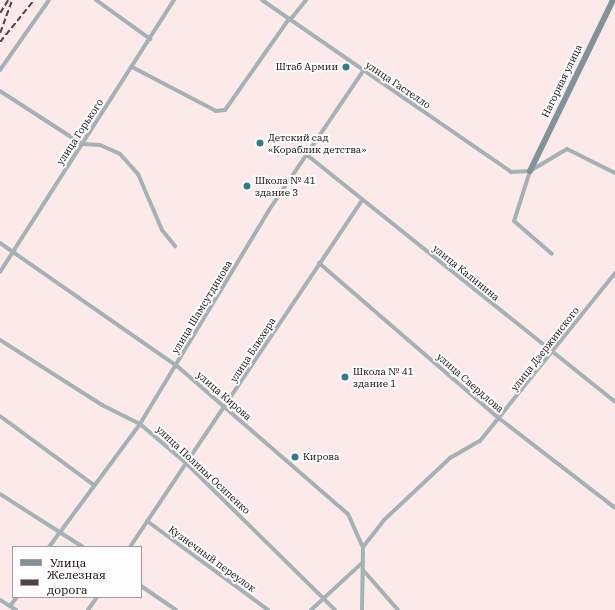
<!DOCTYPE html>
<html>
<head>
<meta charset="utf-8">
<style>
  body { margin:0 }
  #map { position:relative; width:615px; height:610px; overflow:hidden; background:#fceaeb; font-family:"IBM Plex Serif",serif }
  div>[style] { position:absolute }
  .street>* { height:4px; margin:-2px; padding:0 2px; transform-origin:2px; border-radius:2px; background:#a5b1b5 }
  .secondary>* { height:6px; margin:-3px; padding:0 3px; transform-origin:3px; border-radius:3px; background:#819398 }
  .rail>* { height:1.5px; margin-top:-0.75px; transform-origin:0; background:repeating-linear-gradient(90deg,#4e4243 0 6px,transparent 0 9px) }
  .dots>* { width:11px; height:11px; translate:-50% -50%; box-sizing:border-box; border:2px solid #fcfcfc; border-radius:50% }
  span { translate:-50% -50%; white-space:nowrap; text-align:center; line-height:1.15; -webkit-text-stroke:4px #fcfcfc; paint-order:stroke }
  .poi-label { font-size:10px; color:#12090a }
  .right { translate:-100% -50%; text-align:right }
  .left { translate:0 -50%; text-align:left }
  .street-label { font-size:10px; color:#12090a }
  .legend { position:absolute; left:12px; top:546px; width:130px; height:52px; box-sizing:border-box; background:#fcfcfc; border:1px solid #9e9b9b; margin:0; padding:5px 7px; list-style:none; font-size:12px; color:#12090a }
  .legend li { display:flex; align-items:center; gap:8px; height:20px }
  .legend b { width:20px; border:1px solid #9e9b9b }
</style>
</head>
<body>
<div id="map">
  <div class="street">
    <i style="left:96px;top:0;width:67px;rotate:35.8deg"></i>
    <i style="left:262px;top:0;width:303px;rotate:34.6deg"></i>
    <i style="left:511px;top:172px;width:19px;rotate:-3deg"></i>
    <i style="left:530px;top:171px;width:43px;rotate:-30.7deg"></i>
    <i style="left:567px;top:149px;width:54px;rotate:26.6deg"></i>
    <i style="left:290px;top:20px;width:26px;rotate:-51deg"></i>
    <i style="left:132px;top:67px;width:95px;rotate:27.6deg"></i>
    <i style="left:216px;top:111px;width:9px;rotate:-6deg"></i>
    <i style="left:225px;top:110px;width:111px;rotate:-54.9deg"></i>
    <i style="left:0;top:70px;width:85px;rotate:-55deg"></i>
    <i style="left:0;top:91px;width:98px;rotate:32.9deg"></i>
    <i style="left:82px;top:144px;width:18px;rotate:3deg"></i>
    <i style="left:100px;top:145px;width:22px;rotate:24deg"></i>
    <i style="left:120px;top:154px;width:27px;rotate:48deg"></i>
    <i style="left:138px;top:174px;width:61px;rotate:66.8deg"></i>
    <i style="left:162px;top:230px;width:21px;rotate:51deg"></i>
    <i style="left:307px;top:155px;width:395px;rotate:38.7deg"></i>
    <i style="left:530px;top:171px;width:52px;rotate:107.7deg"></i>
    <i style="left:514px;top:221px;width:50px;rotate:41deg"></i>
    <i style="left:0;top:243px;width:216px;rotate:34.8deg"></i>
    <i style="left:177px;top:366px;width:226px;rotate:40.9deg"></i>
    <i style="left:348px;top:514px;width:36px;rotate:66deg"></i>
    <i style="left:363px;top:547px;width:63px;rotate:90.9deg"></i>
    <i style="left:319px;top:263px;width:239px;rotate:40.8deg"></i>
    <i style="left:500px;top:419px;width:145px;rotate:37.7deg"></i>
    <i style="left:0;top:272px;width:323px;rotate:-57.4deg"></i>
    <i style="left:0;top:340px;width:121px;rotate:32.5deg"></i>
    <i style="left:102px;top:405px;width:42px;rotate:26.6deg"></i>
    <i style="left:140px;top:424px;width:60px;rotate:40.3deg"></i>
    <i style="left:186px;top:463px;width:209px;rotate:44.6deg"></i>
    <i style="left:0;top:416px;width:117px;rotate:36.3deg"></i>
    <i style="left:0;top:494px;width:98px;rotate:32.6deg"></i>
    <i style="left:147px;top:521px;width:150px;rotate:36.3deg"></i>
    <i style="left:49px;top:547px;width:153px;rotate:-53.5deg"></i>
    <i style="left:140px;top:424px;width:250px;rotate:-58.9deg"></i>
    <i style="left:269px;top:210px;width:168px;rotate:-55.9deg"></i>
    <i style="left:130px;top:547px;width:417px;rotate:-56.2deg"></i>
    <i style="left:363px;top:547px;width:34px;rotate:-52deg"></i>
    <i style="left:384px;top:520px;width:91px;rotate:-43.2deg"></i>
    <i style="left:450px;top:458px;width:34px;rotate:-30deg"></i>
    <i style="left:480px;top:441px;width:216px;rotate:-51.2deg"></i>
    <i style="left:363px;top:570px;width:53px;rotate:48.8deg"></i>
    <i style="left:141px;top:586px;width:42px;rotate:34.4deg"></i>
    <i style="left:0;top:600px;width:19px;rotate:32deg"></i>
    <i style="left:10px;top:606px;width:11px;rotate:-52deg"></i>
    <i style="left:88px;top:610px;width:16px;rotate:-55deg"></i>
    <i style="left:311px;top:610px;width:71px;rotate:-42.7deg"></i>
  </div>
  <div class="secondary">
    <i style="left:530px;top:171px;width:190px;rotate:-64.1deg"></i>
  </div>
  <div class="rail">
    <i style="left:0;top:13px;width:15px;rotate:-58deg"></i>
    <i style="left:0;top:33px;width:35px;rotate:-70deg"></i>
    <i style="left:0;top:42px;width:54px;rotate:-51deg"></i>
  </div>
  <div class="dots">
    <i style="left:346px;top:67px;background:#367a89"></i>
    <i style="left:260px;top:143px;background:#367a89"></i>
    <i style="left:247px;top:186px;background:#367a89"></i>
    <i style="left:345px;top:377px;background:#367a89"></i>
    <i style="left:295px;top:457px;background:#367a89"></i>
  </div>
  <div class="poi-label">
    <span class="right" style="left:338px;top:67px">Штаб Армии</span>
    <span class="left" style="left:268px;top:143px">Детский сад<br>«Кораблик детства»</span>
    <span class="left" style="left:255px;top:186px">Школа № 41<br>здание 3</span>
    <span class="left" style="left:353px;top:377px">Школа № 41<br>здание 1</span>
    <span class="left" style="left:303px;top:457px">Кирова</span>
  </div>
  <div class="street-label">
    <span style="left:562px;top:81px;rotate:-64deg">Нагорная улица</span>
    <span style="left:398px;top:85px;rotate:34deg">улица Гастелло</span>
    <span style="left:80px;top:132px;rotate:-57deg">улица Горького</span>
    <span style="left:466px;top:273px;rotate:39deg">улица Калинина</span>
    <span style="left:202px;top:307px;rotate:-59deg">улица Шамсутдинова</span>
    <span style="left:545px;top:349px;rotate:-52deg">улица Дзержинского</span>
    <span style="left:253px;top:350px;rotate:-57deg">улица Блюхера</span>
    <span style="left:470px;top:383px;rotate:41deg">улица Свердлова</span>
    <span style="left:224px;top:396px;rotate:41deg">улица Кирова</span>
    <span style="left:203px;top:470px;rotate:43deg">улица Полины Осипенко</span>
    <span style="left:212px;top:559px;rotate:36deg">Кузнечный переулок</span>
  </div>
  <ul class="legend">
  <li><b style="height:5px;background:#819398"></b>Улица</li>
  <li><b style="height:5px;background:#4e4243"></b>Железная дорога</li>
  </ul>
</div>
</body>
</html>
